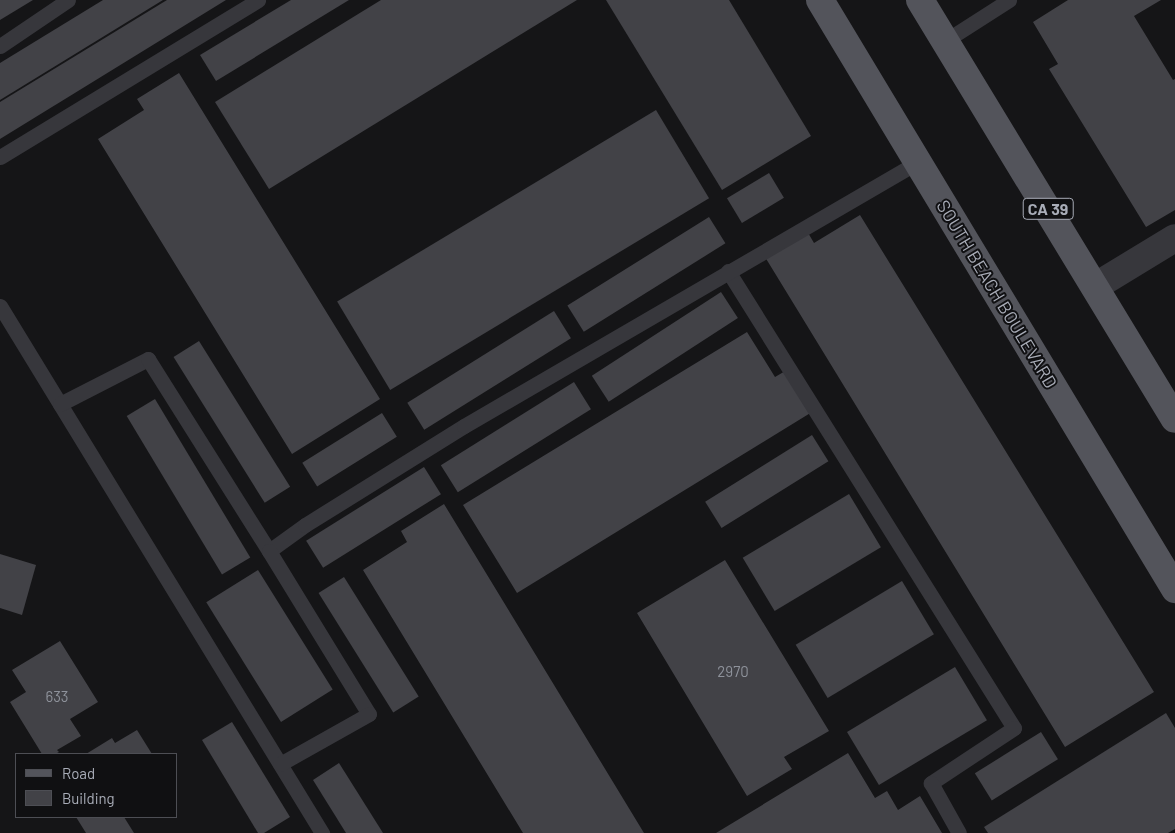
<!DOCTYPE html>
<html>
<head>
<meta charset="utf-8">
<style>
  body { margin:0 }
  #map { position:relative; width:1175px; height:833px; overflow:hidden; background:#151517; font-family:Barlow,sans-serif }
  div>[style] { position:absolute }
  .building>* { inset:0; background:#424247; transform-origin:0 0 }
  .service>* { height:15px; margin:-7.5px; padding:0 7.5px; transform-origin:7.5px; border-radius:7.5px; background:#37373c }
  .minor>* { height:28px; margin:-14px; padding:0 14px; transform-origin:14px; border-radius:14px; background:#37373c }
  .primary>* { height:28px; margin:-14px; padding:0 14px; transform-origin:14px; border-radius:14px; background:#53545b }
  span { translate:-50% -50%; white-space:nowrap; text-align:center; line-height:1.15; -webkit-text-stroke:4px #101012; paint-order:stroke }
  .number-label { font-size:15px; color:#8e929b }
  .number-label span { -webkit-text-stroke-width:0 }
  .shield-label span { padding:1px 4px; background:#101012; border:1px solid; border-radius:4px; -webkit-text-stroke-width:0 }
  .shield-label { font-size:16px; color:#a8acb7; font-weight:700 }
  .street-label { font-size:18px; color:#a8acb7 }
  .legend { position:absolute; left:15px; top:753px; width:162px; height:65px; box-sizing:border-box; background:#101012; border:1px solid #4d4e54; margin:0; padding:6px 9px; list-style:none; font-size:15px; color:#a8acb7 }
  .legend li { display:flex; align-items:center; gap:10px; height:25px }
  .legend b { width:25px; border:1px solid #4d4e54 }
</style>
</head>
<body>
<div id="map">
  <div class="building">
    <i style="clip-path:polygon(0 0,33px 0,0 20px)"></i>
    <i style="clip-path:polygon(103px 0,163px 0,0 100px,0 63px)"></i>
    <i style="clip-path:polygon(167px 0,226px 0,0 139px,0 102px)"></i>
    <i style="clip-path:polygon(291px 0,349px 0,216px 81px,200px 55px)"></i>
    <i style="clip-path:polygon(381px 0,577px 0,269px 189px,215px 102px)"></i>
    <i style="clip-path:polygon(606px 0,729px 0,811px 136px,722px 190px)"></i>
    <i style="clip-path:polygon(1068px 0,1161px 0,1134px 16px,1173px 80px,1175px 79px,1175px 210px,1146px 227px,1049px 69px,1058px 64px,1033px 22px)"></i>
    <i style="clip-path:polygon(179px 73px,380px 399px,292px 454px,98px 139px,144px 110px,137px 99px)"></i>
    <i style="left:656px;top:110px;width:103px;height:372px;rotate:59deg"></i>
    <i style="left:769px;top:173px;width:29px;height:49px;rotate:59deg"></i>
    <i style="clip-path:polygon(860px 215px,1154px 692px,1065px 747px,765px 257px,807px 231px,814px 243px)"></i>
    <i style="left:709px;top:217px;width:31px;height:167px;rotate:58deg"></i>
    <i style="left:721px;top:292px;width:31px;height:154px;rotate:57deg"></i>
    <i style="left:554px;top:311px;width:32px;height:173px;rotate:58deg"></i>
    <i style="clip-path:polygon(747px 332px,775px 377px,787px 370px,812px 412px,517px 593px,463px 505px)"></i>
    <i style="left:199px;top:341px;width:172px;height:30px;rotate:58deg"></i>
    <i style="left:574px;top:382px;width:32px;height:157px;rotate:58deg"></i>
    <i style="left:155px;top:399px;width:185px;height:33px;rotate:59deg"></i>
    <i style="left:382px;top:413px;width:28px;height:94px;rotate:58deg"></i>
    <i style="left:812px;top:435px;width:31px;height:126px;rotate:58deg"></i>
    <i style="left:424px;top:467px;width:32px;height:139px;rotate:58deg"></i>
    <i style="left:849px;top:494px;width:62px;height:124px;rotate:59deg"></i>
    <i style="clip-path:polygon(444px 504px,644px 833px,523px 833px,363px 570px,407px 542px,401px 531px)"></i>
    <i style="clip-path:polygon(0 554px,36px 565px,22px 615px,0 608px)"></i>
    <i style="clip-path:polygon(725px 560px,829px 731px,784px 757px,792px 769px,747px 796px,637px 613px)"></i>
    <i style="left:258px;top:570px;width:141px;height:61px;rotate:58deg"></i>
    <i style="left:344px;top:577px;width:141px;height:30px;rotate:58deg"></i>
    <i style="left:902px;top:581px;width:62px;height:124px;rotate:59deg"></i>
    <i style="clip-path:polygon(60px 641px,98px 702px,70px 719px,81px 736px,57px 750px,59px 752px,55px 754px,42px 754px,10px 702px,26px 692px,12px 670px)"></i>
    <i style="left:955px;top:667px;width:62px;height:126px;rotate:59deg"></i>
    <i style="clip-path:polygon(1166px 713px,1175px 728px,1175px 829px,1168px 833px,988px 833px,984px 827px)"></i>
    <i style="clip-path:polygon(232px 722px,290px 817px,264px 833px,258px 833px,202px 740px)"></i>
    <i style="clip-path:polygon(137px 730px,152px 754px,86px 754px,112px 738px,115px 743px)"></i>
    <i style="left:1041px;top:732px;width:32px;height:78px;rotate:58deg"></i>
    <i style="clip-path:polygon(848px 753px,875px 798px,887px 791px,898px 810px,920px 796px,942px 833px,716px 833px)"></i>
    <i style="clip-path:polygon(339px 763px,383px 833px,346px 833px,313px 780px)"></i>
    <i style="clip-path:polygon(76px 817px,124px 817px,134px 833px,86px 833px)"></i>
  </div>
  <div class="service">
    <i style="left:945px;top:41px;width:76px;rotate:-32.6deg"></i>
    <i style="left:0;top:46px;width:82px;rotate:-34.1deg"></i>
    <i style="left:0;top:157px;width:302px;rotate:-31.3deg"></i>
    <i style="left:728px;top:271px;width:539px;rotate:57.96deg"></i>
    <i style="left:1014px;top:728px;width:100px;rotate:146.5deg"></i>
    <i style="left:931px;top:783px;width:57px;rotate:60.8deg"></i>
    <i style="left:0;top:306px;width:618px;rotate:58.57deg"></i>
    <i style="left:60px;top:404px;width:99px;rotate:-27.1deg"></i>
    <i style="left:148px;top:359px;width:227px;rotate:57.8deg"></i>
    <i style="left:269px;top:551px;width:44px;rotate:-35.8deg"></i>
    <i style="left:305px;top:525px;width:187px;rotate:-31.9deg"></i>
    <i style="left:464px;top:426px;width:525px;rotate:-30.18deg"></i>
    <i style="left:269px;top:551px;width:191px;rotate:58.5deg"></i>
    <i style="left:369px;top:714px;width:102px;rotate:150.7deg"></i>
  </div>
  <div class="minor">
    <i style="left:1096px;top:286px;width:92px;rotate:-31.3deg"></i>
  </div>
  <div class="primary">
    <i style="left:820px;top:0;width:688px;rotate:58.92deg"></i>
    <i style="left:920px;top:0;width:490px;rotate:58.7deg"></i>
  </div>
  <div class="number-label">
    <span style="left:733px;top:672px">2970</span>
    <span style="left:57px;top:697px">633</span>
  </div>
  <div class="shield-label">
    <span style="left:1048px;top:209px">CA 39</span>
  </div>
  <div class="street-label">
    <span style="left:997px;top:294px;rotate:59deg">SOUTH BEACH BOULEVARD</span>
  </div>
  <ul class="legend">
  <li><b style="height:6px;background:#53545b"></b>Road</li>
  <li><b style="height:14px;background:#424247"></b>Building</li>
  </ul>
</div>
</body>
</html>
